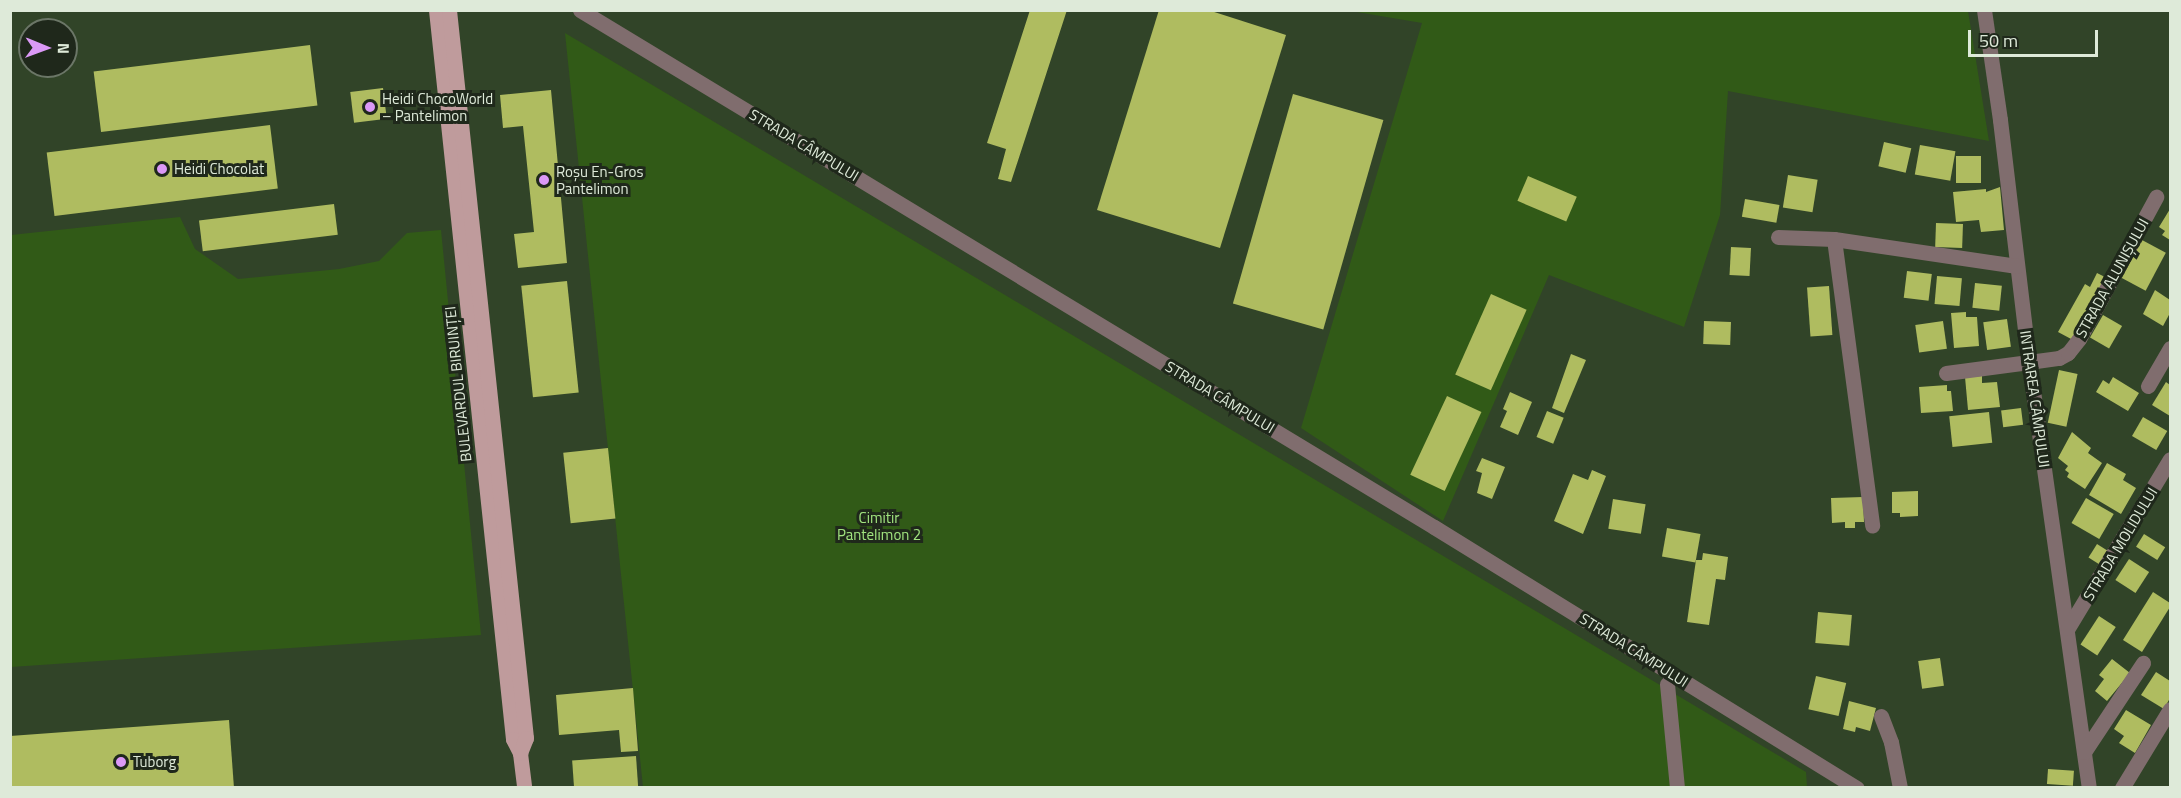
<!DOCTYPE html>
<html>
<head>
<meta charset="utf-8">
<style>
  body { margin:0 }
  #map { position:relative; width:2181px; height:798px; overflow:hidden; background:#314428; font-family:"Titillium Web",sans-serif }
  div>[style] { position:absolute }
  .green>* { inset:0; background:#315a17 }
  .building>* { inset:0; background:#afbc60; transform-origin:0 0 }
  .minor>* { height:15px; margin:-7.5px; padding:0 7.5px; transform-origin:7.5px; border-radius:7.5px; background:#806d6e }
  .major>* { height:15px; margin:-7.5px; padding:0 7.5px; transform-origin:7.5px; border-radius:7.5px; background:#bf9b9c }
  .dots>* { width:16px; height:16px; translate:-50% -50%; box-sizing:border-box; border:3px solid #1f281b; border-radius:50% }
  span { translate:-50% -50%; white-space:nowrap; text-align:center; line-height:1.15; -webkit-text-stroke:6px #1f281b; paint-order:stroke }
  .poi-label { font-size:15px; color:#deead9 }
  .left { translate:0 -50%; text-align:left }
  .street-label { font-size:15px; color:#deead9 }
  .park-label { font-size:15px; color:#a1e47f }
  .frame { position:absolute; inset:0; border:12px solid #deead9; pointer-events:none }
  .north { position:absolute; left:18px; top:18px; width:60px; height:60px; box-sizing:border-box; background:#1f281b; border:2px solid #6b7667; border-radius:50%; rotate:91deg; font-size:16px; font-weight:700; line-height:24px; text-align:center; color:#deead9 }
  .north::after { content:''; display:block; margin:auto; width:21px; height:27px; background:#db99f6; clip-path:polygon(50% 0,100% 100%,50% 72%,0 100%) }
  .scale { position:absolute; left:1968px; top:30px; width:130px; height:27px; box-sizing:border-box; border:3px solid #deead9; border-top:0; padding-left:8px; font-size:18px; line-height:21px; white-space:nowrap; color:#deead9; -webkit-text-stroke:4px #1f281b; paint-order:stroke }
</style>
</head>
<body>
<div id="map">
  <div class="green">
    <i style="clip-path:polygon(1351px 11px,1968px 11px,1989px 141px,1728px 91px,1720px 215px,1684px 327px,1549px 275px,1443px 521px,1301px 428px,1422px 23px)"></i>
    <i style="clip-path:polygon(565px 33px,1806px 772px,1807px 787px,643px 787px)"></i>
    <i style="clip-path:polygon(180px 217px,195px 249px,238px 279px,339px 269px,379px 261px,407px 233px,441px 230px,481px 635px,11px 667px,11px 235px)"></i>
  </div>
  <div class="building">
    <i style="clip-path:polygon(1030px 10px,1067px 10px,1011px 182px,998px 179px,1006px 149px,987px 143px)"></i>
    <i style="clip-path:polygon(1159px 10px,1208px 10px,1286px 35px,1220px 248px,1097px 210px)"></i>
    <i style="left:310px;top:45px;width:61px;height:218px;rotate:83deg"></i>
    <i style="left:383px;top:88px;width:31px;height:33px;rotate:83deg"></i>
    <i style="clip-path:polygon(551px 90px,567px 263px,518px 268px,514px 234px,534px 232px,523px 126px,503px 128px,500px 95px)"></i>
    <i style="left:1293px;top:94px;width:94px;height:218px;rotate:16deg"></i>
    <i style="left:270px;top:125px;width:64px;height:225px;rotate:83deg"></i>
    <i style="left:1884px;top:142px;width:28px;height:25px;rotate:13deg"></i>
    <i style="left:1920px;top:145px;width:36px;height:30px;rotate:10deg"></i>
    <i style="left:1956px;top:156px;width:25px;height:27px"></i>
    <i style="left:1788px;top:175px;width:30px;height:33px;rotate:9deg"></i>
    <i style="left:1528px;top:176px;width:53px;height:27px;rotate:23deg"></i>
    <i style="clip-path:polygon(2000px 187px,2004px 230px,1981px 232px,1979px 220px,1956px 222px,1953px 192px,1986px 189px,1986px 192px)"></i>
    <i style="left:1745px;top:199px;width:35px;height:18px;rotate:10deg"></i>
    <i style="left:334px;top:204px;width:31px;height:136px;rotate:83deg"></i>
    <i style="clip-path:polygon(2170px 209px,2170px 240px,2162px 235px,2165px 231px,2159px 227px)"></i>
    <i style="left:1936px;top:223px;width:27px;height:24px;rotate:2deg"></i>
    <i style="left:2142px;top:240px;width:27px;height:43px;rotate:28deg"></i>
    <i style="left:1731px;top:247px;width:20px;height:28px;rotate:3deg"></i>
    <i style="left:1907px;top:271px;width:25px;height:27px;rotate:7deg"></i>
    <i style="clip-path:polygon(2097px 273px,2107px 278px,2073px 340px,2058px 332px,2085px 284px,2090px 287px)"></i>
    <i style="left:1937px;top:276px;width:25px;height:28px;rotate:5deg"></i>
    <i style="left:567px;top:281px;width:112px;height:46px;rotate:84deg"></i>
    <i style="left:1975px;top:283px;width:27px;height:25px;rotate:6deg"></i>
    <i style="left:1829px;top:286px;width:49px;height:22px;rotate:86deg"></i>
    <i style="clip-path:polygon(2155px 290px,2170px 300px,2170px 313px,2163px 326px,2143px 314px)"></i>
    <i style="left:1491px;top:294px;width:39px;height:88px;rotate:24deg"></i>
    <i style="clip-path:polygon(1966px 312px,1966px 317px,1977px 317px,1979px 346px,1954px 348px,1951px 313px)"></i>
    <i style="left:2103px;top:315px;width:22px;height:26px;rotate:30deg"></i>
    <i style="left:2007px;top:319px;width:28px;height:24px;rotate:82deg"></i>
    <i style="left:1704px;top:321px;width:27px;height:23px;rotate:2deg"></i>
    <i style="left:1943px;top:321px;width:28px;height:28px;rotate:82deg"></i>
    <i style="clip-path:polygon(1571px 354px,1586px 360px,1564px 413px,1552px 408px)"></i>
    <i style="left:2059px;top:370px;width:19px;height:54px;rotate:12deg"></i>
    <i style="clip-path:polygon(1982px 376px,1982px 383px,1997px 382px,2000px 407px,1968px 410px,1965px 377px)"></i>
    <i style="clip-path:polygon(2113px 377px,2139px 393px,2128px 411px,2096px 392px,2103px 380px,2109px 384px)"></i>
    <i style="clip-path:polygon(2166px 382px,2170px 385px,2170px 416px,2152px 405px)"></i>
    <i style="clip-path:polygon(1947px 385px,1947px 391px,1951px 391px,1953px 411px,1921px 413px,1919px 387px)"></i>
    <i style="clip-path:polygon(1510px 392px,1532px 402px,1518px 435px,1500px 427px,1507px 411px,1503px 409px)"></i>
    <i style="left:1447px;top:396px;width:38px;height:87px;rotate:25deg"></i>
    <i style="left:2021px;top:408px;width:17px;height:20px;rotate:83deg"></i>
    <i style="left:1547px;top:411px;width:18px;height:28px;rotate:22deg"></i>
    <i style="left:1989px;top:412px;width:31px;height:40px;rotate:84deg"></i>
    <i style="left:2143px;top:417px;width:28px;height:22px;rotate:30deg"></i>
    <i style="clip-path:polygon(2072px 432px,2091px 448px,2088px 453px,2102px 463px,2085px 489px,2067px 477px,2069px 473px,2065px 470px,2068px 466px,2058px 458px)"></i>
    <i style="left:608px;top:448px;width:71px;height:45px;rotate:84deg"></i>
    <i style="clip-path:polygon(1482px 458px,1505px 467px,1492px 499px,1477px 493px,1482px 473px,1476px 471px)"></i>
    <i style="clip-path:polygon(2107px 463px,2126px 474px,2123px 480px,2136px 488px,2121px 514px,2089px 495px)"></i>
    <i style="clip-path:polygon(1592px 470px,1606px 476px,1583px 534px,1554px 521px,1573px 474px,1588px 480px)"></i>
    <i style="clip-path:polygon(1918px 491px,1918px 516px,1900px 517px,1900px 513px,1892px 513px,1892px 492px)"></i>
    <i style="clip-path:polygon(1863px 497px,1864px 522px,1855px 522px,1855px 528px,1845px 528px,1845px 522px,1832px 523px,1831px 498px)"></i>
    <i style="left:2086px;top:498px;width:32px;height:29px;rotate:30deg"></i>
    <i style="left:1613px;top:499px;width:33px;height:30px;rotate:9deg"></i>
    <i style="left:1667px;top:528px;width:34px;height:29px;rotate:10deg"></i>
    <i style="left:2144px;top:534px;width:25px;height:15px;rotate:32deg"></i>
    <i style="left:2097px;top:544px;width:13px;height:16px;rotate:32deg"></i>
    <i style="clip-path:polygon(1703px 553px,1728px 557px,1725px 580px,1716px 579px,1709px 625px,1687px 622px,1696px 560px,1702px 560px)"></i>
    <i style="left:2129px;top:559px;width:24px;height:25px;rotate:33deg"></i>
    <i style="clip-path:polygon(2153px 592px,2170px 603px,2170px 607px,2142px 652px,2123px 640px)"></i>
    <i style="left:1818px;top:612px;width:34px;height:31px;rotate:5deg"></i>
    <i style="left:2099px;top:616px;width:20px;height:34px;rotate:33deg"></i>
    <i style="left:1940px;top:658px;width:28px;height:22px;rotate:82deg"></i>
    <i style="clip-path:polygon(2112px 659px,2130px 673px,2107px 701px,2095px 691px,2104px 679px,2099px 675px)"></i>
    <i style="clip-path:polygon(2156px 672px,2170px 681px,2170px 698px,2164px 709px,2141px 695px)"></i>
    <i style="left:1816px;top:676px;width:31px;height:34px;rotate:13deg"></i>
    <i style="clip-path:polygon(633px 688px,638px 751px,621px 752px,619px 730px,559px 735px,556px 695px)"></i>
    <i style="clip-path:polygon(1849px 701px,1876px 708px,1870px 731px,1856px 727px,1855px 732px,1843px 729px)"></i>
    <i style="clip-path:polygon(2126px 710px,2151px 725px,2135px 753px,2119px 743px,2124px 736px,2114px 729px)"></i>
    <i style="clip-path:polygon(229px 720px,234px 788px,10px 788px,10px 736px)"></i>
    <i style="left:636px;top:756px;width:32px;height:64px;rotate:86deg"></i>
    <i style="left:2048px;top:769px;width:26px;height:15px;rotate:4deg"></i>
  </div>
  <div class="minor">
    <i style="left:580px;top:10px;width:998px;rotate:31.19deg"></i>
    <i style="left:1434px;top:527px;width:497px;rotate:31.7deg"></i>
    <i style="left:1984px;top:10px;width:111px;rotate:81.7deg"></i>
    <i style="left:2000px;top:120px;width:244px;rotate:83.2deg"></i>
    <i style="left:2029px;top:362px;width:430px;rotate:82deg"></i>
    <i style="left:1778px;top:237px;width:56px;rotate:2deg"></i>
    <i style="left:1834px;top:239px;width:185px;rotate:8.4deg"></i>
    <i style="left:1834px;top:239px;width:289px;rotate:82.4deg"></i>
    <i style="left:1946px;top:373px;width:114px;rotate:-7.6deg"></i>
    <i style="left:2059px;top:358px;width:10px;rotate:-29deg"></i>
    <i style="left:2068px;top:353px;width:18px;rotate:-52deg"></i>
    <i style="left:2079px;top:339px;width:162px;rotate:-61.5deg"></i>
    <i style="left:2148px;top:386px;width:44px;rotate:-59.9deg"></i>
    <i style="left:2068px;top:628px;width:197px;rotate:-58.9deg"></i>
    <i style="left:1667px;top:684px;width:104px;rotate:84.5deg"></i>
    <i style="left:1881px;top:716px;width:28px;rotate:69deg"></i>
    <i style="left:1891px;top:742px;width:47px;rotate:78.9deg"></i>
    <i style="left:2084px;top:752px;width:107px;rotate:-56.5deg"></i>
    <i style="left:2122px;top:788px;width:92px;rotate:-58.7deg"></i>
  </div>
  <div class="major">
    <i style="left:436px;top:10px;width:733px;rotate:83.97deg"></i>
    <i style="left:513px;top:739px;width:16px;rotate:63deg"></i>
    <i style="left:520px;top:753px;width:35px;rotate:83deg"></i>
    <i style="left:449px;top:10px;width:732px;rotate:83.96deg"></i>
    <i style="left:526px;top:738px;width:16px;rotate:112deg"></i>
  </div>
  <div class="dots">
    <i style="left:370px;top:107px;background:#db99f6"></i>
    <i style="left:162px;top:169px;background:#db99f6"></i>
    <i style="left:544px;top:180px;background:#db99f6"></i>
    <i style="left:121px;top:762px;background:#db99f6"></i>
  </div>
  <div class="poi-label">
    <span class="left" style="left:382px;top:107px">Heidi ChocoWorld<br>– Pantelimon</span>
    <span class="left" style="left:174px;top:169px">Heidi Chocolat</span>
    <span class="left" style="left:556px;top:180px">Roșu En-Gros<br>Pantelimon</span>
    <span class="left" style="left:133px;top:762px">Tuborg</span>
  </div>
  <div class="street-label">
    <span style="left:804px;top:145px;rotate:31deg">STRADA CÂMPULUI</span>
    <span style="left:2112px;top:278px;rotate:-61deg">STRADA ALUNIȘULUI</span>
    <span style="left:458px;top:384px;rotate:-96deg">BULEVARDUL BIRUINȚEI</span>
    <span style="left:1220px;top:397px;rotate:31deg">STRADA CÂMPULUI</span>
    <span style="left:2035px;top:399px;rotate:82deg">INTRAREA CÂMPULUI</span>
    <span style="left:2120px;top:544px;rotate:-59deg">STRADA MOLIDULUI</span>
    <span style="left:1634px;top:650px;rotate:32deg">STRADA CÂMPULUI</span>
  </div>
  <div class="park-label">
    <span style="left:879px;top:526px">Cimitir<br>Pantelimon 2</span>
  </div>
  <div class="frame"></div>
  <div class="north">N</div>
  <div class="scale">50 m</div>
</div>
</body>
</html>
